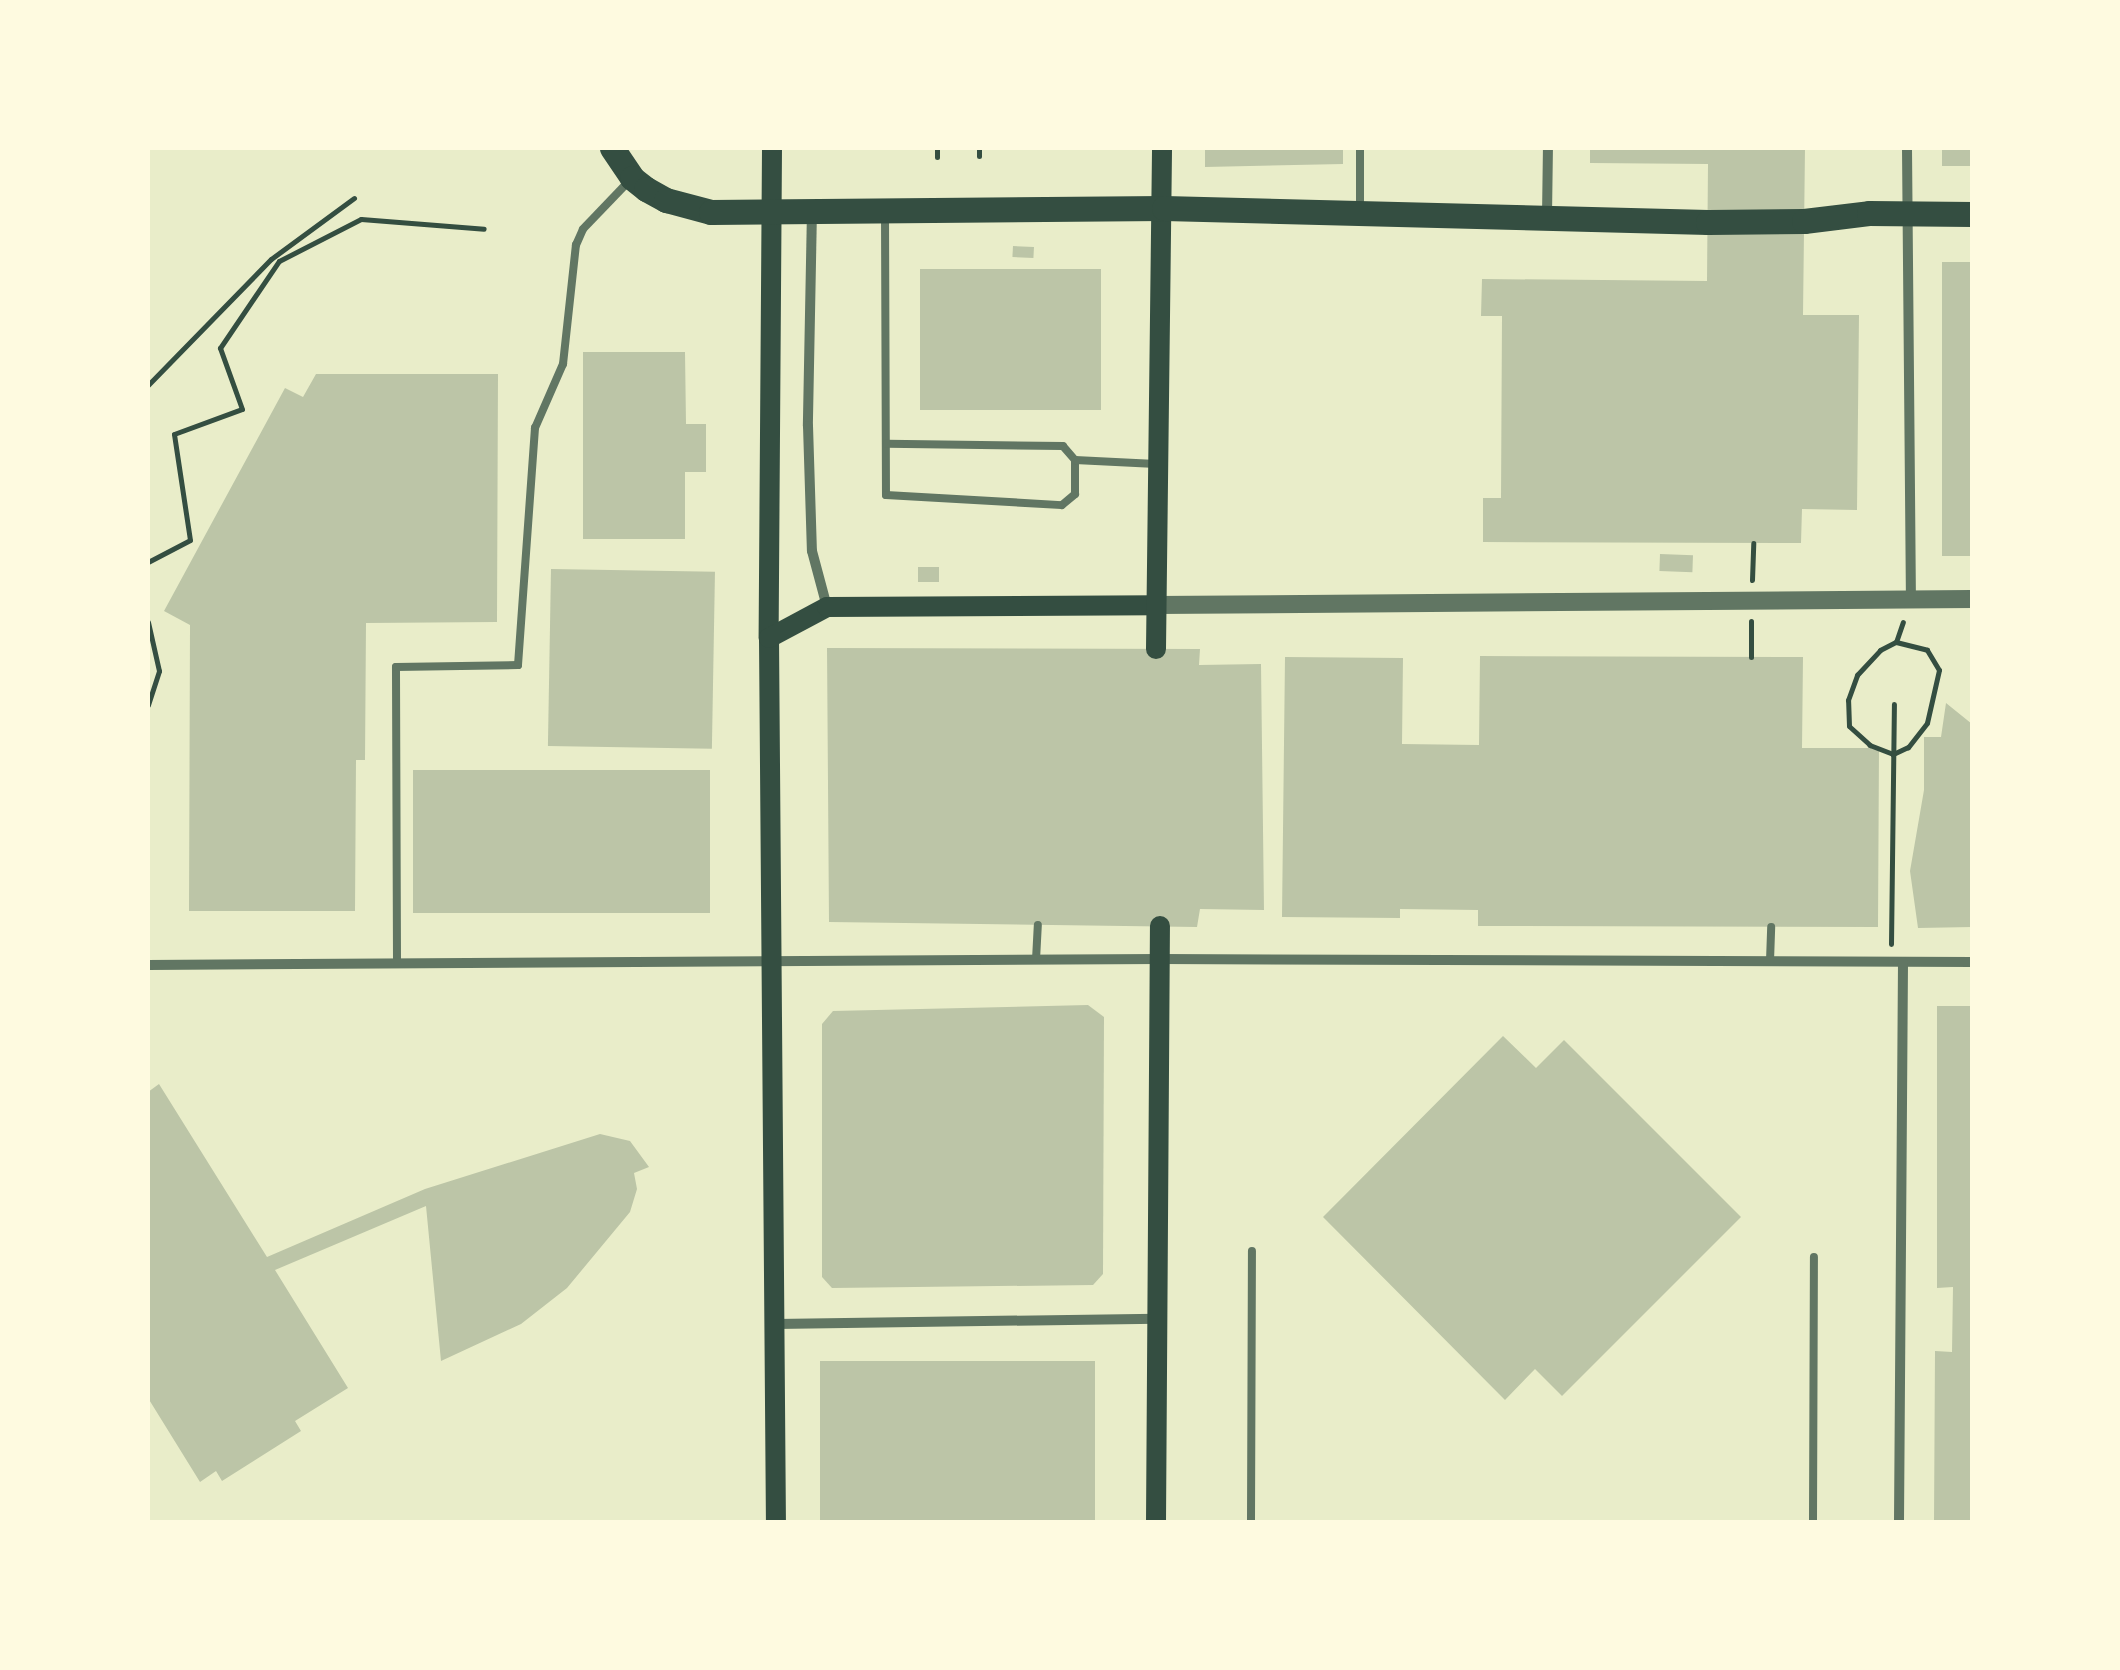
<!DOCTYPE html>
<html>
<head>
<meta charset="utf-8">
<style>
  body { margin:0 }
  #map { position:relative; width:2120px; height:1670px; overflow:hidden; background:#e9edc9; font-family:"Public Sans",sans-serif }
  div>[style] { position:absolute }
  .building>* { inset:0; background:#bcc5a7; transform-origin:0 0 }
  .path>* { height:5px; margin:-2.5px; padding:0 2.5px; transform-origin:2.5px; border-radius:2.5px; background:#344e41 }
  .service>* { height:8px; margin:-4px; padding:0 4px; transform-origin:4px; border-radius:4px; background:#617663 }
  .minor>* { height:10px; margin:-5px; padding:0 5px; transform-origin:5px; border-radius:5px; background:#617663 }
  .tertiary>* { height:18px; margin:-9px; padding:0 9px; transform-origin:9px; border-radius:9px; background:#617663 }
  .secondary>* { height:20px; margin:-10px; padding:0 10px; transform-origin:10px; border-radius:10px; background:#344e41 }
  .primary>* { height:25px; margin:-12.5px; padding:0 12.5px; transform-origin:12.5px; border-radius:12.5px; background:#344e41 }
  span { translate:-50% -50%; white-space:nowrap; text-align:center; line-height:1.15; -webkit-text-stroke:9px #fefae0; paint-order:stroke }
  .frame { position:absolute; inset:0; border:150px solid #fefae0; pointer-events:none }
</style>
</head>
<body>
<div id="map">
  <div class="building">
    <i style="clip-path:polygon(1205px 148px,1343px 148px,1343px 164px,1205px 167px)"></i>
    <i style="clip-path:polygon(1590px 148px,1805px 148px,1803px 315px,1859px 315px,1857px 510px,1802px 509px,1801px 543px,1483px 542px,1483px 498px,1501px 498px,1502px 316px,1481px 316px,1482px 279px,1707px 281px,1708px 164px,1590px 163px)"></i>
    <i style="left:1942px;top:148px;width:30px;height:18px"></i>
    <i style="left:1013px;top:246px;width:21px;height:11px;rotate:3deg"></i>
    <i style="left:1942px;top:262px;width:30px;height:294px"></i>
    <i style="left:1101px;top:269px;width:141px;height:181px;rotate:90deg"></i>
    <i style="clip-path:polygon(583px 352px,685px 352px,686px 424px,706px 424px,706px 472px,685px 472px,685px 539px,583px 539px)"></i>
    <i style="clip-path:polygon(316px 374px,498px 374px,497px 622px,366px 623px,365px 760px,356px 760px,355px 911px,189px 911px,190px 625px,164px 611px,285px 388px,303px 397px)"></i>
    <i style="left:1660px;top:554px;width:33px;height:17px;rotate:2deg"></i>
    <i style="left:918px;top:567px;width:21px;height:15px"></i>
    <i style="left:551px;top:569px;width:164px;height:177px;rotate:1deg"></i>
    <i style="clip-path:polygon(827px 648px,1200px 649px,1199px 665px,1261px 664px,1264px 910px,1200px 909px,1197px 927px,829px 922px)"></i>
    <i style="clip-path:polygon(1480px 656px,1803px 657px,1802px 748px,1879px 748px,1878px 927px,1478px 926px,1478px 910px,1400px 909px,1400px 918px,1282px 917px,1285px 657px,1403px 658px,1402px 744px,1479px 745px)"></i>
    <i style="clip-path:polygon(1946px 703px,1972px 724px,1972px 927px,1918px 928px,1910px 871px,1924px 790px,1924px 737px,1941px 737px)"></i>
    <i style="left:413px;top:770px;width:297px;height:143px"></i>
    <i style="clip-path:polygon(1088px 1005px,1104px 1017px,1103px 1274px,1093px 1285px,832px 1288px,822px 1277px,822px 1024px,833px 1011px)"></i>
    <i style="clip-path:polygon(1937px 1006px,1972px 1006px,1972px 1522px,1934px 1522px,1935px 1351px,1952px 1352px,1953px 1287px,1937px 1288px)"></i>
    <i style="clip-path:polygon(1503px 1036px,1536px 1068px,1564px 1040px,1741px 1217px,1562px 1396px,1535px 1369px,1505px 1400px,1323px 1217px)"></i>
    <i style="clip-path:polygon(159px 1084px,267px 1257px,425px 1189px,600px 1134px,630px 1141px,649px 1167px,634px 1173px,637px 1189px,630px 1212px,567px 1288px,521px 1324px,441px 1361px,426px 1206px,275px 1270px,348px 1388px,295px 1421px,301px 1431px,222px 1481px,216px 1471px,200px 1482px,148px 1398px,148px 1092px)"></i>
    <i style="left:1095px;top:1361px;width:161px;height:275px;rotate:90deg"></i>
  </div>
  <div class="path">
    <i style="left:979px;top:148px;width:8px;rotate:90deg"></i>
    <i style="left:937px;top:157px;width:9px;rotate:-90deg"></i>
    <i style="left:148px;top:385px;width:176px;rotate:-45.7deg"></i>
    <i style="left:271px;top:259px;width:103px;rotate:-36.3deg"></i>
    <i style="left:148px;top:562px;width:47px;rotate:-27.6deg"></i>
    <i style="left:190px;top:540px;width:107px;rotate:-98.6deg"></i>
    <i style="left:174px;top:434px;width:72px;rotate:-20.2deg"></i>
    <i style="left:242px;top:409px;width:65px;rotate:-109.8deg"></i>
    <i style="left:220px;top:348px;width:105px;rotate:-55.9deg"></i>
    <i style="left:279px;top:261px;width:92px;rotate:-27.1deg"></i>
    <i style="left:361px;top:219px;width:123px;rotate:4.6deg"></i>
    <i style="left:1752px;top:580px;width:37px;rotate:-88deg"></i>
    <i style="left:148px;top:622px;width:50px;rotate:77.3deg"></i>
    <i style="left:159px;top:671px;width:36px;rotate:108deg"></i>
    <i style="left:1896px;top:642px;width:32px;rotate:14deg"></i>
    <i style="left:1927px;top:650px;width:23px;rotate:59deg"></i>
    <i style="left:1939px;top:670px;width:54px;rotate:102.8deg"></i>
    <i style="left:1927px;top:723px;width:31px;rotate:128deg"></i>
    <i style="left:1908px;top:747px;width:17px;rotate:155deg"></i>
    <i style="left:1893px;top:754px;width:25px;rotate:-159deg"></i>
    <i style="left:1870px;top:745px;width:28px;rotate:-138deg"></i>
    <i style="left:1849px;top:726px;width:26px;rotate:-92deg"></i>
    <i style="left:1848px;top:700px;width:27px;rotate:-70deg"></i>
    <i style="left:1857px;top:675px;width:34px;rotate:-47deg"></i>
    <i style="left:1880px;top:650px;width:18px;rotate:-27deg"></i>
    <i style="left:1896px;top:642px;width:21px;rotate:-71deg"></i>
    <i style="left:1751px;top:657px;width:36px;rotate:-90deg"></i>
    <i style="left:1891px;top:944px;width:240px;rotate:-89.3deg"></i>
  </div>
  <div class="service">
    <i style="left:1360px;top:209px;width:61px;rotate:-90deg"></i>
    <i style="left:885px;top:214px;width:281px;rotate:89.8deg"></i>
    <i style="left:886px;top:495px;width:176px;rotate:3.3deg"></i>
    <i style="left:1062px;top:505px;width:17px;rotate:-40deg"></i>
    <i style="left:1075px;top:494px;width:34px;rotate:-90deg"></i>
    <i style="left:1075px;top:460px;width:18px;rotate:-131deg"></i>
    <i style="left:1063px;top:446px;width:176px;rotate:-179.3deg"></i>
    <i style="left:1075px;top:460px;width:81px;rotate:2.8deg"></i>
    <i style="left:397px;top:960px;width:293px;rotate:-90.2deg"></i>
    <i style="left:396px;top:667px;width:122px;rotate:-0.9deg"></i>
    <i style="left:518px;top:665px;width:238px;rotate:-85.9deg"></i>
    <i style="left:535px;top:428px;width:70px;rotate:-66.4deg"></i>
    <i style="left:563px;top:364px;width:120px;rotate:-83.8deg"></i>
    <i style="left:576px;top:245px;width:17px;rotate:-66deg"></i>
    <i style="left:583px;top:229px;width:66px;rotate:-46.2deg"></i>
    <i style="left:1036px;top:960px;width:35px;rotate:-87deg"></i>
    <i style="left:1770px;top:961px;width:34px;rotate:-88deg"></i>
    <i style="left:1251px;top:1522px;width:271px;rotate:-89.8deg"></i>
    <i style="left:1813px;top:1522px;width:265px;rotate:-89.8deg"></i>
  </div>
  <div class="minor">
    <i style="left:1907px;top:148px;width:452px;rotate:89.5deg"></i>
    <i style="left:812px;top:210px;width:216px;rotate:91.1deg"></i>
    <i style="left:808px;top:426px;width:125px;rotate:88.2deg"></i>
    <i style="left:812px;top:551px;width:58px;rotate:75deg"></i>
    <i style="left:1547px;top:216px;width:68px;rotate:-89.2deg"></i>
    <i style="left:148px;top:965px;width:1012px;rotate:-0.34deg"></i>
    <i style="left:1160px;top:959px;width:812px;rotate:0.21deg"></i>
    <i style="left:776px;top:1324px;width:381px;rotate:-0.8deg"></i>
    <i style="left:1899px;top:1522px;width:560px;rotate:-89.59deg"></i>
  </div>
  <div class="tertiary">
    <i style="left:1156px;top:605px;width:816px;rotate:-0.42deg"></i>
  </div>
  <div class="secondary">
    <i style="left:772px;top:148px;width:490px;rotate:90.4deg"></i>
    <i style="left:769px;top:638px;width:884px;rotate:89.55deg"></i>
    <i style="left:769px;top:638px;width:66px;rotate:-28.1deg"></i>
    <i style="left:827px;top:607px;width:329px;rotate:-0.3deg"></i>
    <i style="left:1156px;top:649px;width:501px;rotate:-89.31deg"></i>
    <i style="left:1156px;top:1522px;width:596px;rotate:-89.62deg"></i>
  </div>
  <div class="primary">
    <i style="left:612px;top:148px;width:36px;rotate:56deg"></i>
    <i style="left:632px;top:178px;width:18px;rotate:38deg"></i>
    <i style="left:646px;top:189px;width:23px;rotate:29deg"></i>
    <i style="left:666px;top:200px;width:47px;rotate:14.9deg"></i>
    <i style="left:711px;top:212px;width:453px;rotate:-0.5deg"></i>
    <i style="left:1164px;top:208px;width:544px;rotate:1.47deg"></i>
    <i style="left:1708px;top:222px;width:96px;rotate:-0.6deg"></i>
    <i style="left:1804px;top:221px;width:65px;rotate:-7deg"></i>
    <i style="left:1869px;top:213px;width:103px;rotate:0.6deg"></i>
  </div>
  <div class="frame"></div>
</div>
</body>
</html>
